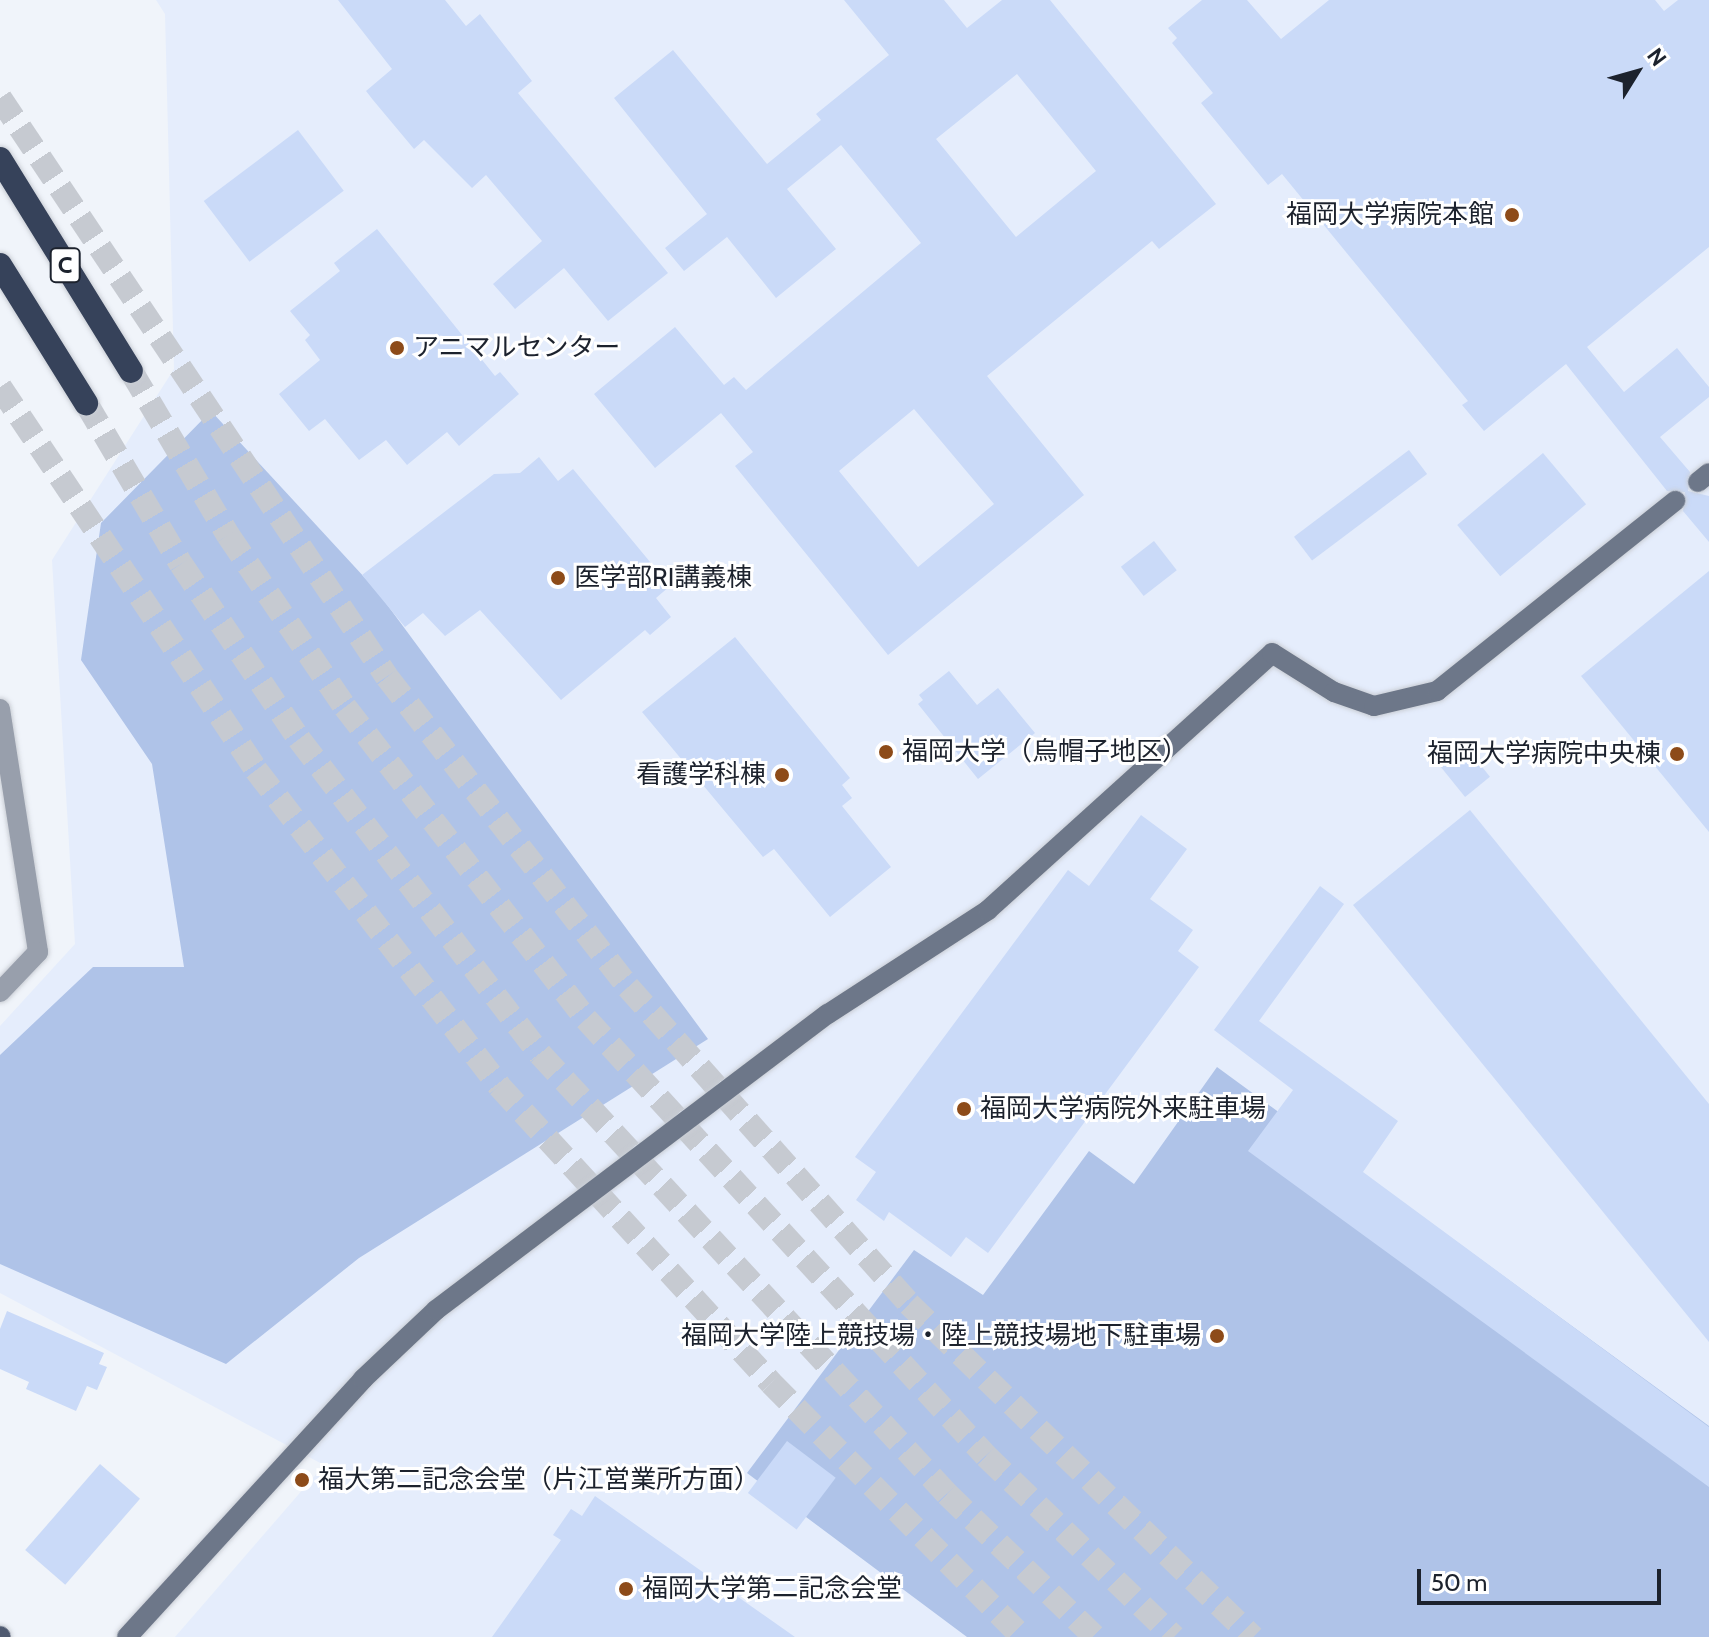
<!DOCTYPE html>
<html>
<head>
<meta charset="utf-8">
<style>
  body { margin:0 }
  #map { position:relative; width:1709px; height:1637px; overflow:hidden; background:#f0f4fa; font-family:Cabin,"Noto Sans JP",sans-serif }
  div>[style] { position:absolute }
  .built>* { inset:0; background:#e5edfc }
  .green>* { inset:0; background:#afc3e8 }
  .building>* { inset:0; background:#cadaf8; transform-origin:0 0 }
  .highway-tunnel>* { height:24px; margin-top:-12px; transform-origin:0; background:repeating-linear-gradient(90deg,#c6cad1 0 24px,transparent 0 36px) }
  .roads { filter:drop-shadow(0 0 2px #caced5) drop-shadow(0 0 2px #caced5) }
  .street>* { height:20px; margin:-10px; padding:0 10px; transform-origin:10px; border-radius:10px; background:#989fac }
  .secondary>* { height:20px; margin:-10px; padding:0 10px; transform-origin:10px; border-radius:10px; background:#6d7789 }
  .primary>* { height:20px; margin:-10px; padding:0 10px; transform-origin:10px; border-radius:10px; background:#4f5a70 }
  .highway>* { height:24px; margin:-12px; padding:0 12px; transform-origin:12px; border-radius:12px; background:#36425a }
  .dots>* { width:22px; height:22px; translate:-50% -50%; box-sizing:border-box; border:4px solid #fff; border-radius:50% }
  span { translate:-50% -50%; white-space:nowrap; text-align:center; line-height:1.15; -webkit-text-stroke:6px #fff; paint-order:stroke }
  .shield-label span { padding:2px 6px; background:#fff; border:2px solid; border-radius:6px; -webkit-text-stroke-width:0 }
  .shield-label { font-size:24px; color:#1c222d; font-weight:700 }
  .poi-label { font-size:26px; color:#1c222d }
  .right { translate:-100% -50%; text-align:right }
  .left { translate:0 -50%; text-align:left }
  .north { position:absolute; left:1597px; top:32px; width:80px; height:80px; -webkit-text-stroke:6px #fff; paint-order:stroke; rotate:53deg; font-size:22px; font-weight:700; line-height:32px; text-align:center; color:#1c222d }
  .north::after { content:''; display:block; margin:auto; width:28px; height:36px; background:#1c222d; clip-path:polygon(50% 0,100% 100%,50% 72%,0 100%) }
  .scale { position:absolute; left:1417px; top:1569px; width:244px; height:36px; box-sizing:border-box; border:4px solid #1c222d; border-top:0; padding-left:10px; font-size:24px; line-height:28px; white-space:nowrap; color:#1c222d; -webkit-text-stroke:6px #fff; paint-order:stroke }
</style>
</head>
<body>
<div id="map">
  <div class="built">
    <i style="clip-path:polygon(156px 0,1709px 0,1709px 1637px,175px 1637px,324px 1465px,0 1293px,0 1026px,75px 944px,52px 560px,174px 369px,165px 14px)"></i>
  </div>
  <div class="green">
    <i style="clip-path:polygon(211px 411px,377px 591px,708px 1039px,359px 1258px,226px 1364px,0 1264px,0 1055px,93px 967px,184px 967px,152px 764px,81px 660px,101px 523px)"></i>
    <i style="clip-path:polygon(1217px 1067px,1709px 1426px,1709px 1637px,967px 1637px,747px 1473px,914px 1250px,983px 1295px,1089px 1151px,1134px 1184px)"></i>
  </div>
  <div class="building">
    <i style="clip-path:polygon(338px 0,445px 0,466px 26px,480px 14px,532px 81px,518px 93px,668px 273px,608px 321px,564px 268px,515px 309px,493px 284px,542px 241px,486px 175px,472px 188px,424px 140px,414px 149px,373px 100px,366px 91px,392px 69px)"></i>
    <i style="clip-path:polygon(evenodd,844px 0,944px 0,967px 28px,1002px 0,1050px 0,1216px 204px,1159px 249px,1152px 241px,987px 376px,1084px 495px,888px 655px,735px 466px,753px 452px,721px 413px,655px 468px,594px 394px,675px 327px,724px 385px,734px 377px,746px 390px,921px 243px,841px 145px,787px 189px,836px 249px,776px 298px,727px 237px,684px 271px,665px 248px,707px 214px,614px 98px,673px 50px,767px 164px,821px 120px,816px 114px,889px 55px,844px 0,1017px 74px,1096px 171px,1016px 237px,936px 139px,1017px 74px,844px 0,914px 409px,994px 504px,918px 567px,839px 471px,914px 409px)"></i>
    <i style="clip-path:polygon(1202px 0,1247px 0,1281px 39px,1329px 0,1655px 0,1664px 11px,1678px 0,1709px 0,1709px 247px,1587px 347px,1624px 392px,1677px 348px,1709px 387px,1709px 397px,1660px 437px,1690px 472px,1688px 491px,1709px 496px,1709px 542px,1683px 511px,1685px 492px,1667px 491px,1566px 364px,1484px 431px,1462px 405px,1468px 401px,1282px 174px,1268px 185px,1201px 103px,1213px 93px,1172px 43px,1177px 38px,1168px 28px)"></i>
    <i style="left:298px;top:130px;width:76px;height:118px;rotate:53deg"></i>
    <i style="clip-path:polygon(377px 229px,495px 376px,500px 372px,519px 394px,459px 446px,447px 432px,407px 465px,386px 440px,359px 460px,325px 419px,309px 431px,279px 394px,320px 360px,305px 340px,310px 335px,290px 311px,340px 271px,334px 263px)"></i>
    <i style="left:1409px;top:450px;width:30px;height:144px;rotate:53deg"></i>
    <i style="left:1543px;top:453px;width:67px;height:112px;rotate:50deg"></i>
    <i style="clip-path:polygon(539px 457px,558px 481px,573px 469px,670px 586px,656px 598px,671px 617px,650px 635px,645px 630px,561px 700px,480px 610px,445px 636px,423px 613px,405px 627px,362px 575px,494px 474px,520px 473px)"></i>
    <i style="left:1154px;top:541px;width:37px;height:42px;rotate:52deg"></i>
    <i style="clip-path:polygon(1709px 571px,1709px 832px,1581px 676px)"></i>
    <i style="clip-path:polygon(735px 637px,850px 778px,842px 785px,852px 798px,842px 806px,891px 867px,830px 917px,774px 849px,763px 857px,642px 712px)"></i>
    <i style="clip-path:polygon(949px 671px,977px 705px,998px 688px,1035px 733px,978px 779px,918px 704px,923px 700px,919px 695px)"></i>
    <i style="left:1461px;top:741px;width:46px;height:32px;rotate:51deg"></i>
    <i style="clip-path:polygon(1470px 810px,1709px 1104px,1709px 1342px,1353px 905px)"></i>
    <i style="clip-path:polygon(1141px 815px,1187px 849px,1150px 899px,1193px 930px,1178px 951px,1199px 967px,988px 1253px,966px 1237px,951px 1257px,889px 1212px,884px 1221px,856px 1200px,876px 1172px,855px 1157px,1068px 870px,1089px 886px)"></i>
    <i style="clip-path:polygon(1320px 886px,1344px 904px,1259px 1021px,1398px 1121px,1363px 1172px,1709px 1427px,1709px 1487px,1248px 1151px,1293px 1090px,1214px 1030px)"></i>
    <i style="clip-path:polygon(7px 1311px,104px 1353px,99px 1364px,107px 1367px,97px 1390px,87px 1386px,76px 1411px,26px 1389px,29px 1382px,0 1369px,0 1329px)"></i>
    <i style="left:787px;top:1441px;width:61px;height:65px;rotate:37deg"></i>
    <i style="left:100px;top:1464px;width:53px;height:114px;rotate:41deg"></i>
    <i style="clip-path:polygon(595px 1496px,795px 1637px,492px 1637px,561px 1540px,553px 1535px,571px 1509px,582px 1516px)"></i>
  </div>
  <div class="highway-tunnel">
    <i style="left:0;top:98px;width:696px;rotate:56.24deg"></i>
    <i style="left:387px;top:677px;width:393px;rotate:52.1deg"></i>
    <i style="left:628px;top:987px;width:424px;rotate:48.4deg"></i>
    <i style="left:909px;top:1304px;width:479px;rotate:44.1deg"></i>
    <i style="left:131px;top:371px;width:191px;rotate:59.4deg"></i>
    <i style="left:228px;top:535px;width:208px;rotate:55.8deg"></i>
    <i style="left:345px;top:707px;width:394px;rotate:52.3deg"></i>
    <i style="left:586px;top:1019px;width:592px;rotate:47.53deg"></i>
    <i style="left:986px;top:1456px;width:261px;rotate:43.9deg"></i>
    <i style="left:0;top:387px;width:461px;rotate:56.2deg"></i>
    <i style="left:256px;top:770px;width:399px;rotate:52.4deg"></i>
    <i style="left:499px;top:1086px;width:403px;rotate:47.5deg"></i>
    <i style="left:771px;top:1383px;width:357px;rotate:45.3deg"></i>
    <i style="left:86px;top:403px;width:187px;rotate:59.5deg"></i>
    <i style="left:181px;top:564px;width:211px;rotate:56deg"></i>
    <i style="left:299px;top:739px;width:397px;rotate:52.6deg"></i>
    <i style="left:540px;top:1054px;width:599px;rotate:47.23deg"></i>
    <i style="left:947px;top:1494px;width:206px;rotate:44deg"></i>
  </div>
  <div class="roads">
    <div class="street">
      <i style="left:0;top:709px;width:246px;rotate:81.1deg"></i>
      <i style="left:38px;top:952px;width:55px;rotate:133.5deg"></i>
    </div>
    <div class="secondary">
      <i style="left:1698px;top:482px;width:14px;rotate:-39deg"></i>
      <i style="left:127px;top:1637px;width:350px;rotate:-47.5deg"></i>
      <i style="left:363px;top:1379px;width:100px;rotate:-43.4deg"></i>
      <i style="left:436px;top:1310px;width:491px;rotate:-37.1deg"></i>
      <i style="left:828px;top:1014px;width:191px;rotate:-33deg"></i>
      <i style="left:988px;top:910px;width:383px;rotate:-42.1deg"></i>
      <i style="left:1272px;top:653px;width:73px;rotate:32.2deg"></i>
      <i style="left:1334px;top:692px;width:42px;rotate:19.3deg"></i>
      <i style="left:1374px;top:706px;width:65px;rotate:-13.4deg"></i>
      <i style="left:1437px;top:691px;width:305px;rotate:-38.6deg"></i>
    </div>
    <div class="primary">
      <i style="left:0;top:1636px;width:1px;rotate:45deg"></i>
    </div>
    <div class="highway">
      <i style="left:0;top:159px;width:249px;rotate:58.3deg"></i>
      <i style="left:0;top:265px;width:163px;rotate:58.1deg"></i>
    </div>
  </div>
  <div class="dots">
    <i style="left:1512px;top:215px;background:#8d4b19"></i>
    <i style="left:397px;top:348px;background:#8d4b19"></i>
    <i style="left:558px;top:578px;background:#8d4b19"></i>
    <i style="left:886px;top:752px;background:#8d4b19"></i>
    <i style="left:1677px;top:754px;background:#8d4b19"></i>
    <i style="left:782px;top:775px;background:#8d4b19"></i>
    <i style="left:964px;top:1109px;background:#8d4b19"></i>
    <i style="left:1217px;top:1336px;background:#8d4b19"></i>
    <i style="left:302px;top:1480px;background:#8d4b19"></i>
    <i style="left:626px;top:1589px;background:#8d4b19"></i>
  </div>
  <div class="shield-label">
    <span style="left:65px;top:265px">C</span>
  </div>
  <div class="poi-label">
    <span class="right" style="left:1494px;top:215px">福岡大学病院本館</span>
    <span class="left" style="left:413px;top:348px">アニマルセンター</span>
    <span class="left" style="left:574px;top:578px">医学部RI講義棟</span>
    <span class="left" style="left:902px;top:752px">福岡大学（烏帽子地区）</span>
    <span class="right" style="left:1661px;top:754px">福岡大学病院中央棟</span>
    <span class="right" style="left:766px;top:775px">看護学科棟</span>
    <span class="left" style="left:980px;top:1109px">福岡大学病院外来駐車場</span>
    <span class="right" style="left:1201px;top:1336px">福岡大学陸上競技場・陸上競技場地下駐車場</span>
    <span class="left" style="left:318px;top:1480px">福大第二記念会堂（片江営業所方面）</span>
    <span class="left" style="left:642px;top:1589px">福岡大学第二記念会堂</span>
  </div>
  <div class="north">N</div>
  <div class="scale">50 m</div>
</div>
</body>
</html>
